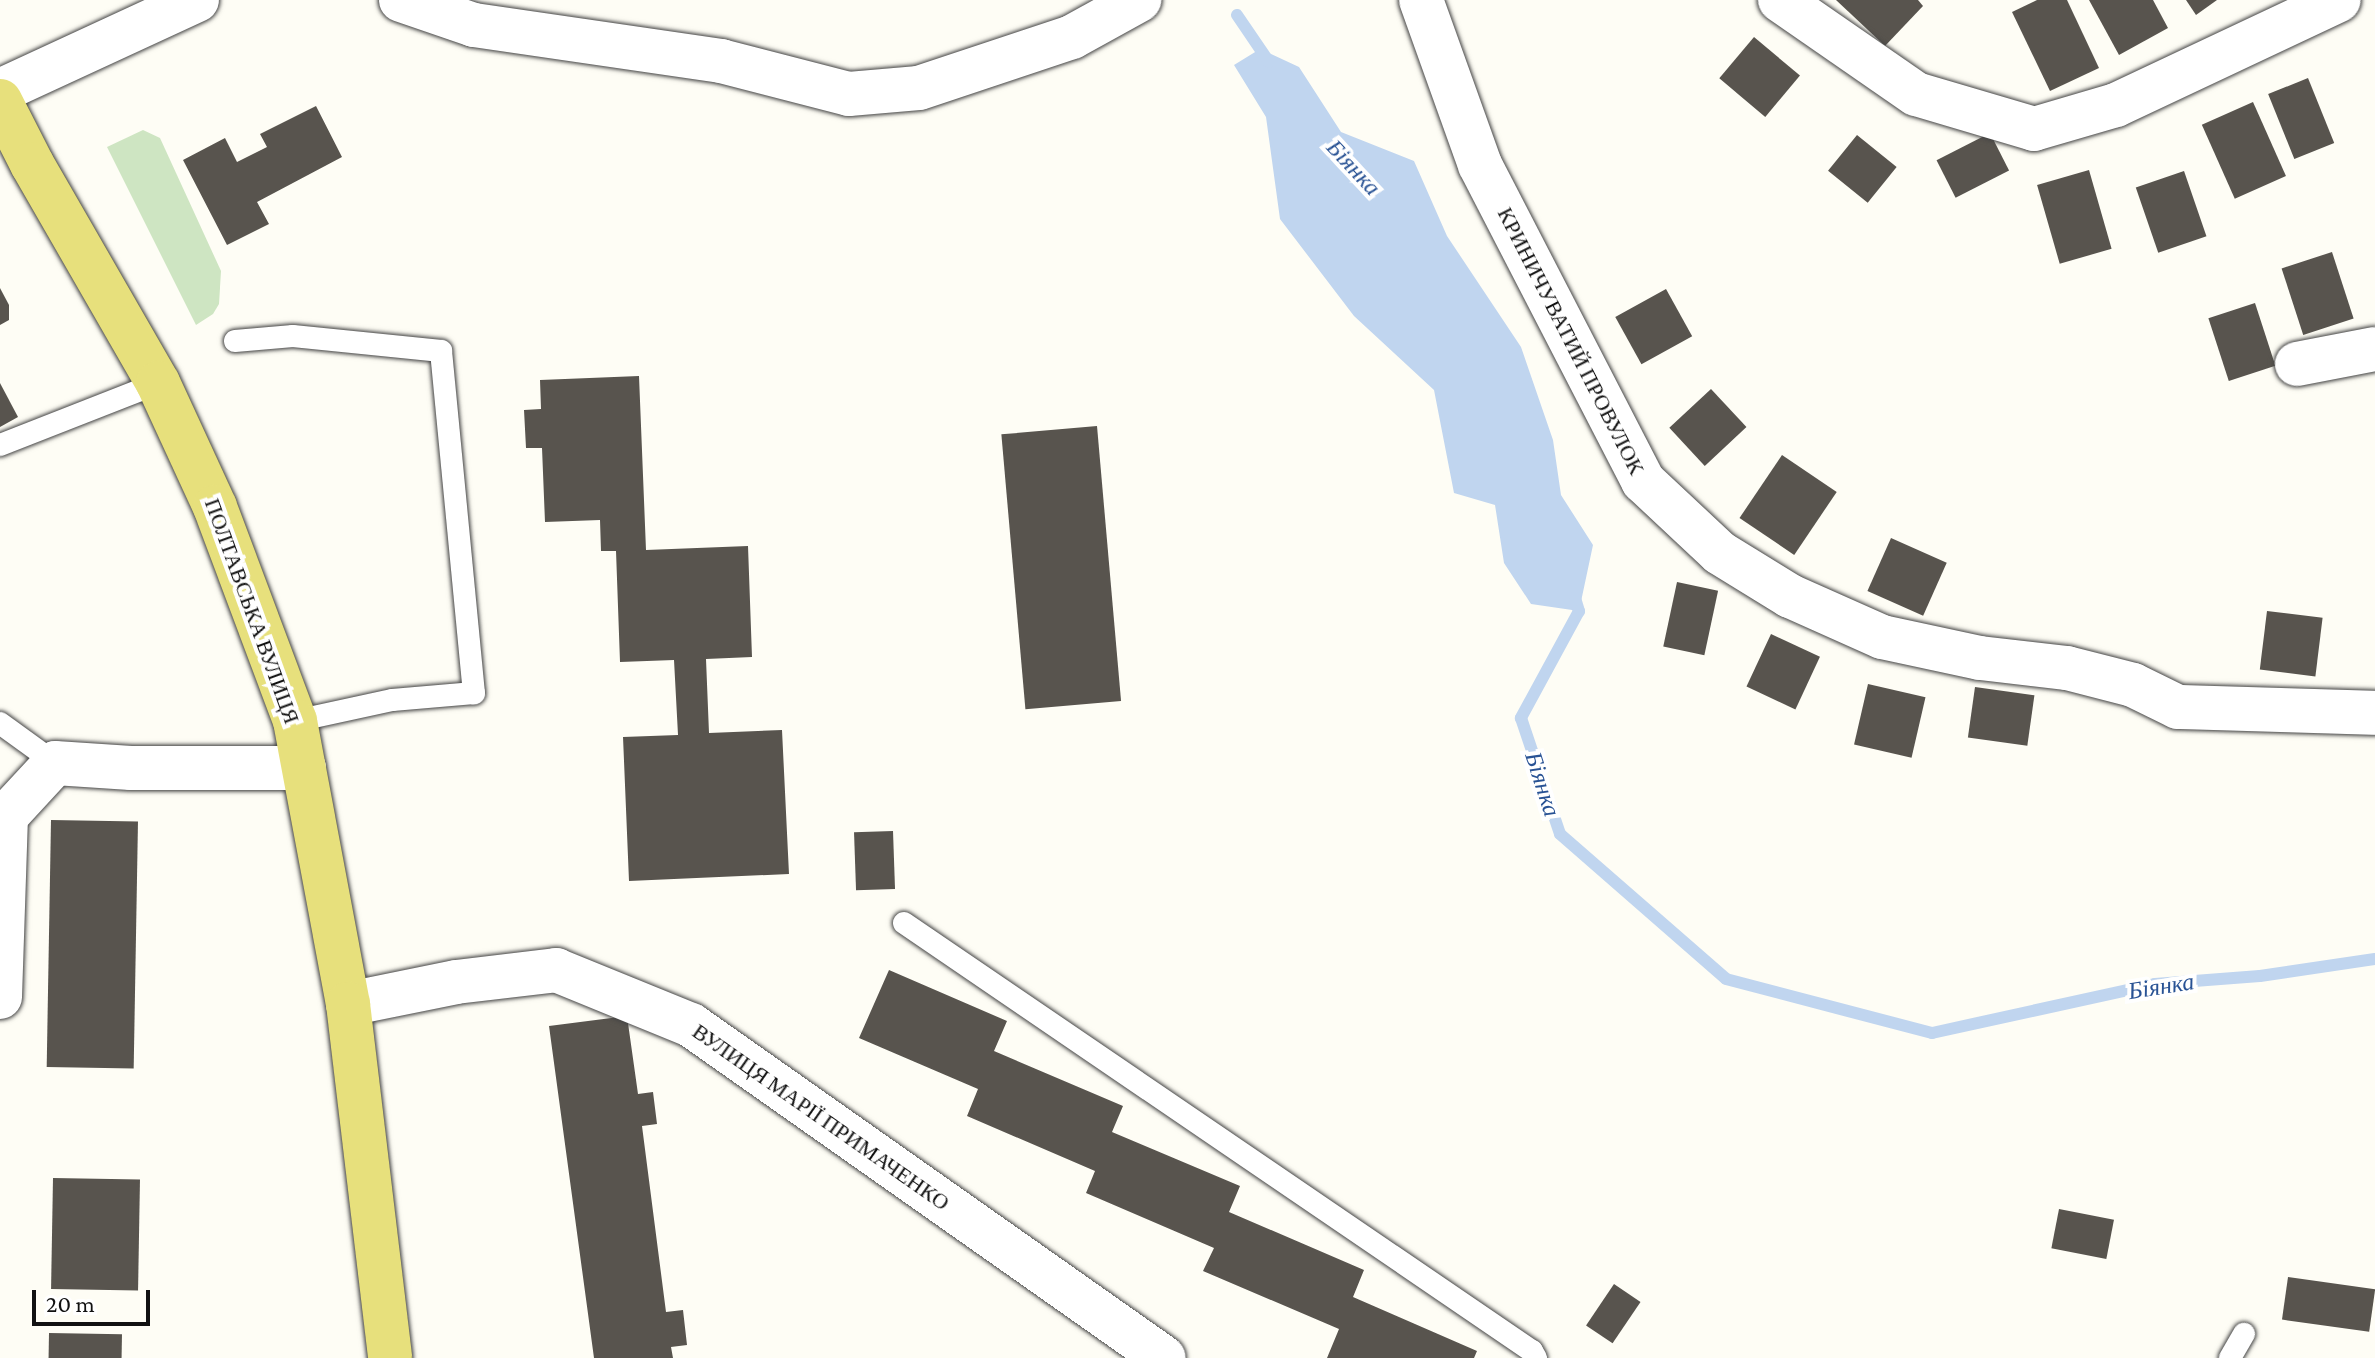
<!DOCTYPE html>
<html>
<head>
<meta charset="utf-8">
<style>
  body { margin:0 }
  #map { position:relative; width:2375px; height:1358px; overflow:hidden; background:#fefdf5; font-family:"Crimson Pro",serif }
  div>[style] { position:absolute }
  .green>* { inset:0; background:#cee5c2 }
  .water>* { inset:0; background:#c0d5ef }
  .stream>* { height:12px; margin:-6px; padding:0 6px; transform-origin:6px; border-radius:6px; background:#c0d5ef }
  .building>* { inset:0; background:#58544e; transform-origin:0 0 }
  .roads { filter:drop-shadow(0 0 2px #444) drop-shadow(0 0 2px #444) }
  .lane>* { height:22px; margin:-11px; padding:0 11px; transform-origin:11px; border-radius:11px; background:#fff }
  .street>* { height:44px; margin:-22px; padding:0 22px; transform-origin:22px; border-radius:22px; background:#fff }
  .primary>* { height:44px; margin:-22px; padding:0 22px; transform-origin:22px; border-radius:22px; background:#e7e07c }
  span { translate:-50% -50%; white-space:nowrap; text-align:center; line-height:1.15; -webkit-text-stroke:8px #fff; paint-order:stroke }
  .street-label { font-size:22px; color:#111 }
  .water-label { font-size:24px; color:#285294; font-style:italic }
  .scale { position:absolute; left:32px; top:1290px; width:118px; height:36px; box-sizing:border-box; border:4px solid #111; border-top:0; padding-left:10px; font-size:24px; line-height:28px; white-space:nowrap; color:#111; -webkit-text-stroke:6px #fff; paint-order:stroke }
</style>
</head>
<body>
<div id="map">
  <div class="green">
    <i style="clip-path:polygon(143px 130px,160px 138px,221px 271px,219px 304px,213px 314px,196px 325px,107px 147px)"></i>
  </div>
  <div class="water">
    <i style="clip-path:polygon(1260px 49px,1299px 67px,1341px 132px,1414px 161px,1447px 236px,1521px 347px,1553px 440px,1561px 495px,1593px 545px,1579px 611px,1531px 604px,1504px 563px,1495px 505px,1454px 493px,1434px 390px,1354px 316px,1280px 219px,1266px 117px,1234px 65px)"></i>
  </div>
  <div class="stream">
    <i style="left:1237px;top:15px;width:57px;rotate:55.8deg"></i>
    <i style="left:1575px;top:598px;width:14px;rotate:73deg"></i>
    <i style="left:1579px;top:611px;width:122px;rotate:118.5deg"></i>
    <i style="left:1521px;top:718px;width:122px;rotate:71.4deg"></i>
    <i style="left:1560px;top:834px;width:220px;rotate:41.1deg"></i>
    <i style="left:1726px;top:979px;width:213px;rotate:14.7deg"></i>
    <i style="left:1932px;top:1033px;width:228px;rotate:-12.4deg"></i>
    <i style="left:2155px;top:984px;width:105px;rotate:-4.4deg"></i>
    <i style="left:2260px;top:976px;width:116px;rotate:-8.4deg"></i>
  </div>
  <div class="building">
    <i style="clip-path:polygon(1836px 0,1918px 0,1923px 6px,1885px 46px)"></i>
    <i style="clip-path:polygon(2037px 0,2067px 0,2099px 68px,2050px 91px,2012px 12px)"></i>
    <i style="clip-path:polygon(2089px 0,2153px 0,2168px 28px,2119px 55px)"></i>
    <i style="clip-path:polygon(2186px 0,2217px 0,2196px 15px)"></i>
    <i style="left:1754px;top:37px;width:60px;height:54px;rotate:40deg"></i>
    <i style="left:2308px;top:78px;width:70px;height:43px;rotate:68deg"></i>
    <i style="left:2253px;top:102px;width:81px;height:56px;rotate:66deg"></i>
    <i style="clip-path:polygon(316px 106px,342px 157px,257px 202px,269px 224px,227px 245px,183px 160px,225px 138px,237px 162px,267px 147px,260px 134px)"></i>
    <i style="left:1990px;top:133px;width:42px;height:60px;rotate:63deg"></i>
    <i style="left:1857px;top:135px;width:51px;height:46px;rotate:39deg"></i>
    <i style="left:2089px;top:170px;width:82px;height:54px;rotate:74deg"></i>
    <i style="left:2184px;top:171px;width:69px;height:51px;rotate:71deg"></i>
    <i style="left:2332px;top:252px;width:70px;height:53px;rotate:72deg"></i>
    <i style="clip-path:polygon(0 288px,9px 305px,9px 320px,0 325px)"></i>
    <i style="left:1666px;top:289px;width:54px;height:58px;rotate:61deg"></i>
    <i style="left:2255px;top:303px;width:66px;height:49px;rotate:72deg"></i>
    <i style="clip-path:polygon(639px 376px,646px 550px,748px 546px,752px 657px,706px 659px,709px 733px,782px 730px,789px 874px,629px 881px,623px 737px,678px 735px,674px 660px,620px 662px,616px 551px,601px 551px,600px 520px,545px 522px,542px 448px,526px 448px,524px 410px,541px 409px,540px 380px)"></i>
    <i style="clip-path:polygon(0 383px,18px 417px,0 427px)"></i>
    <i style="left:1711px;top:389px;width:52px;height:57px;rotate:47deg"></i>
    <i style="left:1097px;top:426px;width:276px;height:96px;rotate:85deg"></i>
    <i style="left:1782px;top:455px;width:66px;height:76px;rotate:34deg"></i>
    <i style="left:1891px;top:538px;width:61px;height:58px;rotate:24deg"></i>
    <i style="left:1677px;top:582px;width:42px;height:66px;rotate:12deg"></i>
    <i style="left:2267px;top:611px;width:56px;height:59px;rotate:7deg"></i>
    <i style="left:1771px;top:634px;width:54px;height:58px;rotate:25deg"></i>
    <i style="left:1868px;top:684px;width:59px;height:62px;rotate:13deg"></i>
    <i style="left:1975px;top:687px;width:60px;height:51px;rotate:8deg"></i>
    <i style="left:51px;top:820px;width:87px;height:247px;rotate:1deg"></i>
    <i style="left:893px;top:831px;width:58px;height:39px;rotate:88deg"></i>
    <i style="clip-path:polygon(889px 970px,1007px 1021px,994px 1051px,1123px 1106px,1112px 1132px,1240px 1186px,1229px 1212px,1364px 1270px,1353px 1297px,1477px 1351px,1474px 1358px,1327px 1358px,1339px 1329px,1203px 1271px,1214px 1248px,1086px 1193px,1095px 1171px,967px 1116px,978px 1089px,859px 1038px)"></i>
    <i style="clip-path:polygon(627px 1016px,638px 1094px,653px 1092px,657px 1124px,642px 1126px,666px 1312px,683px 1310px,687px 1345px,671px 1347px,673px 1358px,594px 1358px,549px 1026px)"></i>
    <i style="left:53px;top:1178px;width:87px;height:111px;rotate:1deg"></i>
    <i style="left:2059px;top:1209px;width:56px;height:40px;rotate:11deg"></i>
    <i style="left:2288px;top:1277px;width:88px;height:43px;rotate:8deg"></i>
    <i style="left:1614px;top:1284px;width:32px;height:50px;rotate:34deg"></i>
    <i style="left:49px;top:1333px;width:73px;height:25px;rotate:1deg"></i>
  </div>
  <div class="roads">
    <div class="lane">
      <i style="left:235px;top:341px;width:58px;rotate:-4.9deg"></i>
      <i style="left:293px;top:336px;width:149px;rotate:5.8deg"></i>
      <i style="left:441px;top:351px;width:344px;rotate:84.5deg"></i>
      <i style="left:474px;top:693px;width:82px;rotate:175.1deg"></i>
      <i style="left:392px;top:700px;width:99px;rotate:167.8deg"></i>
      <i style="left:0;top:445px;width:170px;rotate:-21.4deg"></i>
      <i style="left:0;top:723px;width:68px;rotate:36deg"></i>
      <i style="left:904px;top:923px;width:760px;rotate:34.28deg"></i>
      <i style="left:1532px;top:1351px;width:8px;rotate:60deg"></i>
      <i style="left:2230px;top:1358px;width:28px;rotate:-60deg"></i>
    </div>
    <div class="street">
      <i style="left:401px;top:0;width:77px;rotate:18.9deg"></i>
      <i style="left:474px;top:25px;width:250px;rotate:8.3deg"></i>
      <i style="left:721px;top:61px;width:132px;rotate:14.5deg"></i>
      <i style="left:849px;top:94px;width:70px;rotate:-4.9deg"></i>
      <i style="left:919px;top:88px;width:161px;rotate:-18.4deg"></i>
      <i style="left:1072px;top:37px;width:77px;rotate:-28.9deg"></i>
      <i style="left:1421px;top:0;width:175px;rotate:70.3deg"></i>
      <i style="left:1480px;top:165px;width:356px;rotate:62.7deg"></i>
      <i style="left:1643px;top:481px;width:105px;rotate:43.1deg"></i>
      <i style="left:1720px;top:553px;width:82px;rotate:31.6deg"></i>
      <i style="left:1790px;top:596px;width:101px;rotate:24deg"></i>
      <i style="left:1882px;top:637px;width:100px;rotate:12.1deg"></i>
      <i style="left:1980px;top:658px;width:88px;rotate:6.6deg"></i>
      <i style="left:2067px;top:668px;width:68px;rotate:14.4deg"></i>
      <i style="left:2133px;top:685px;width:50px;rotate:26.1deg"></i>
      <i style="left:2178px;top:707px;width:197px;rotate:1.7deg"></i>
      <i style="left:1780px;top:0;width:165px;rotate:34.7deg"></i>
      <i style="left:1916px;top:94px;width:123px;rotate:16.5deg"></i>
      <i style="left:2034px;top:129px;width:85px;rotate:-16.3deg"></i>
      <i style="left:2116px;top:105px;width:246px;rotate:-25.2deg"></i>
      <i style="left:0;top:91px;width:217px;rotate:-24.8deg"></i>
      <i style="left:2297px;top:364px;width:79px;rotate:-10.9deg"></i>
      <i style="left:0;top:997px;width:181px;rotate:-88.1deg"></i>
      <i style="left:6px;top:816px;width:72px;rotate:-47.2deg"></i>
      <i style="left:55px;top:763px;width:76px;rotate:3.8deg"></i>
      <i style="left:131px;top:768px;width:173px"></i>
      <i style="left:348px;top:1004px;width:110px;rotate:-11.5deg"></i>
      <i style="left:456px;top:982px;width:101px;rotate:-6.8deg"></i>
      <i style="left:556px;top:970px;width:146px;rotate:22.2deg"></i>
      <i style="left:691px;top:1025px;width:578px;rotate:35.15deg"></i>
    </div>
    <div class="primary">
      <i style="left:0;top:101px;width:71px;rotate:63.1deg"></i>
      <i style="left:32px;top:164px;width:253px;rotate:60.1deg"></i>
      <i style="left:158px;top:383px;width:136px;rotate:65.3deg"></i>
      <i style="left:215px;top:507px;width:228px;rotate:69.5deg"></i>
      <i style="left:295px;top:721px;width:288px;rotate:79.4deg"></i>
      <i style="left:348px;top:1004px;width:356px;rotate:83.2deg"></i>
    </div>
  </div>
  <div class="street-label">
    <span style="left:1571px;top:341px;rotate:63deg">КРИНИЧУВАТИЙ ПРОВУЛОК</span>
    <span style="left:252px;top:611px;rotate:70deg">ПОЛТАВСЬКА ВУЛИЦЯ</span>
    <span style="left:821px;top:1117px;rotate:35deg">ВУЛИЦЯ МАРІЇ ПРИМАЧЕНКО</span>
  </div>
  <div class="water-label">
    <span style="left:1354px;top:167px;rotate:47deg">Біянка</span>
    <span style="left:1543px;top:784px;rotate:72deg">Біянка</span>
    <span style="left:2161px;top:986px;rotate:-9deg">Біянка</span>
  </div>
  <div class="scale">20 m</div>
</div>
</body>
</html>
